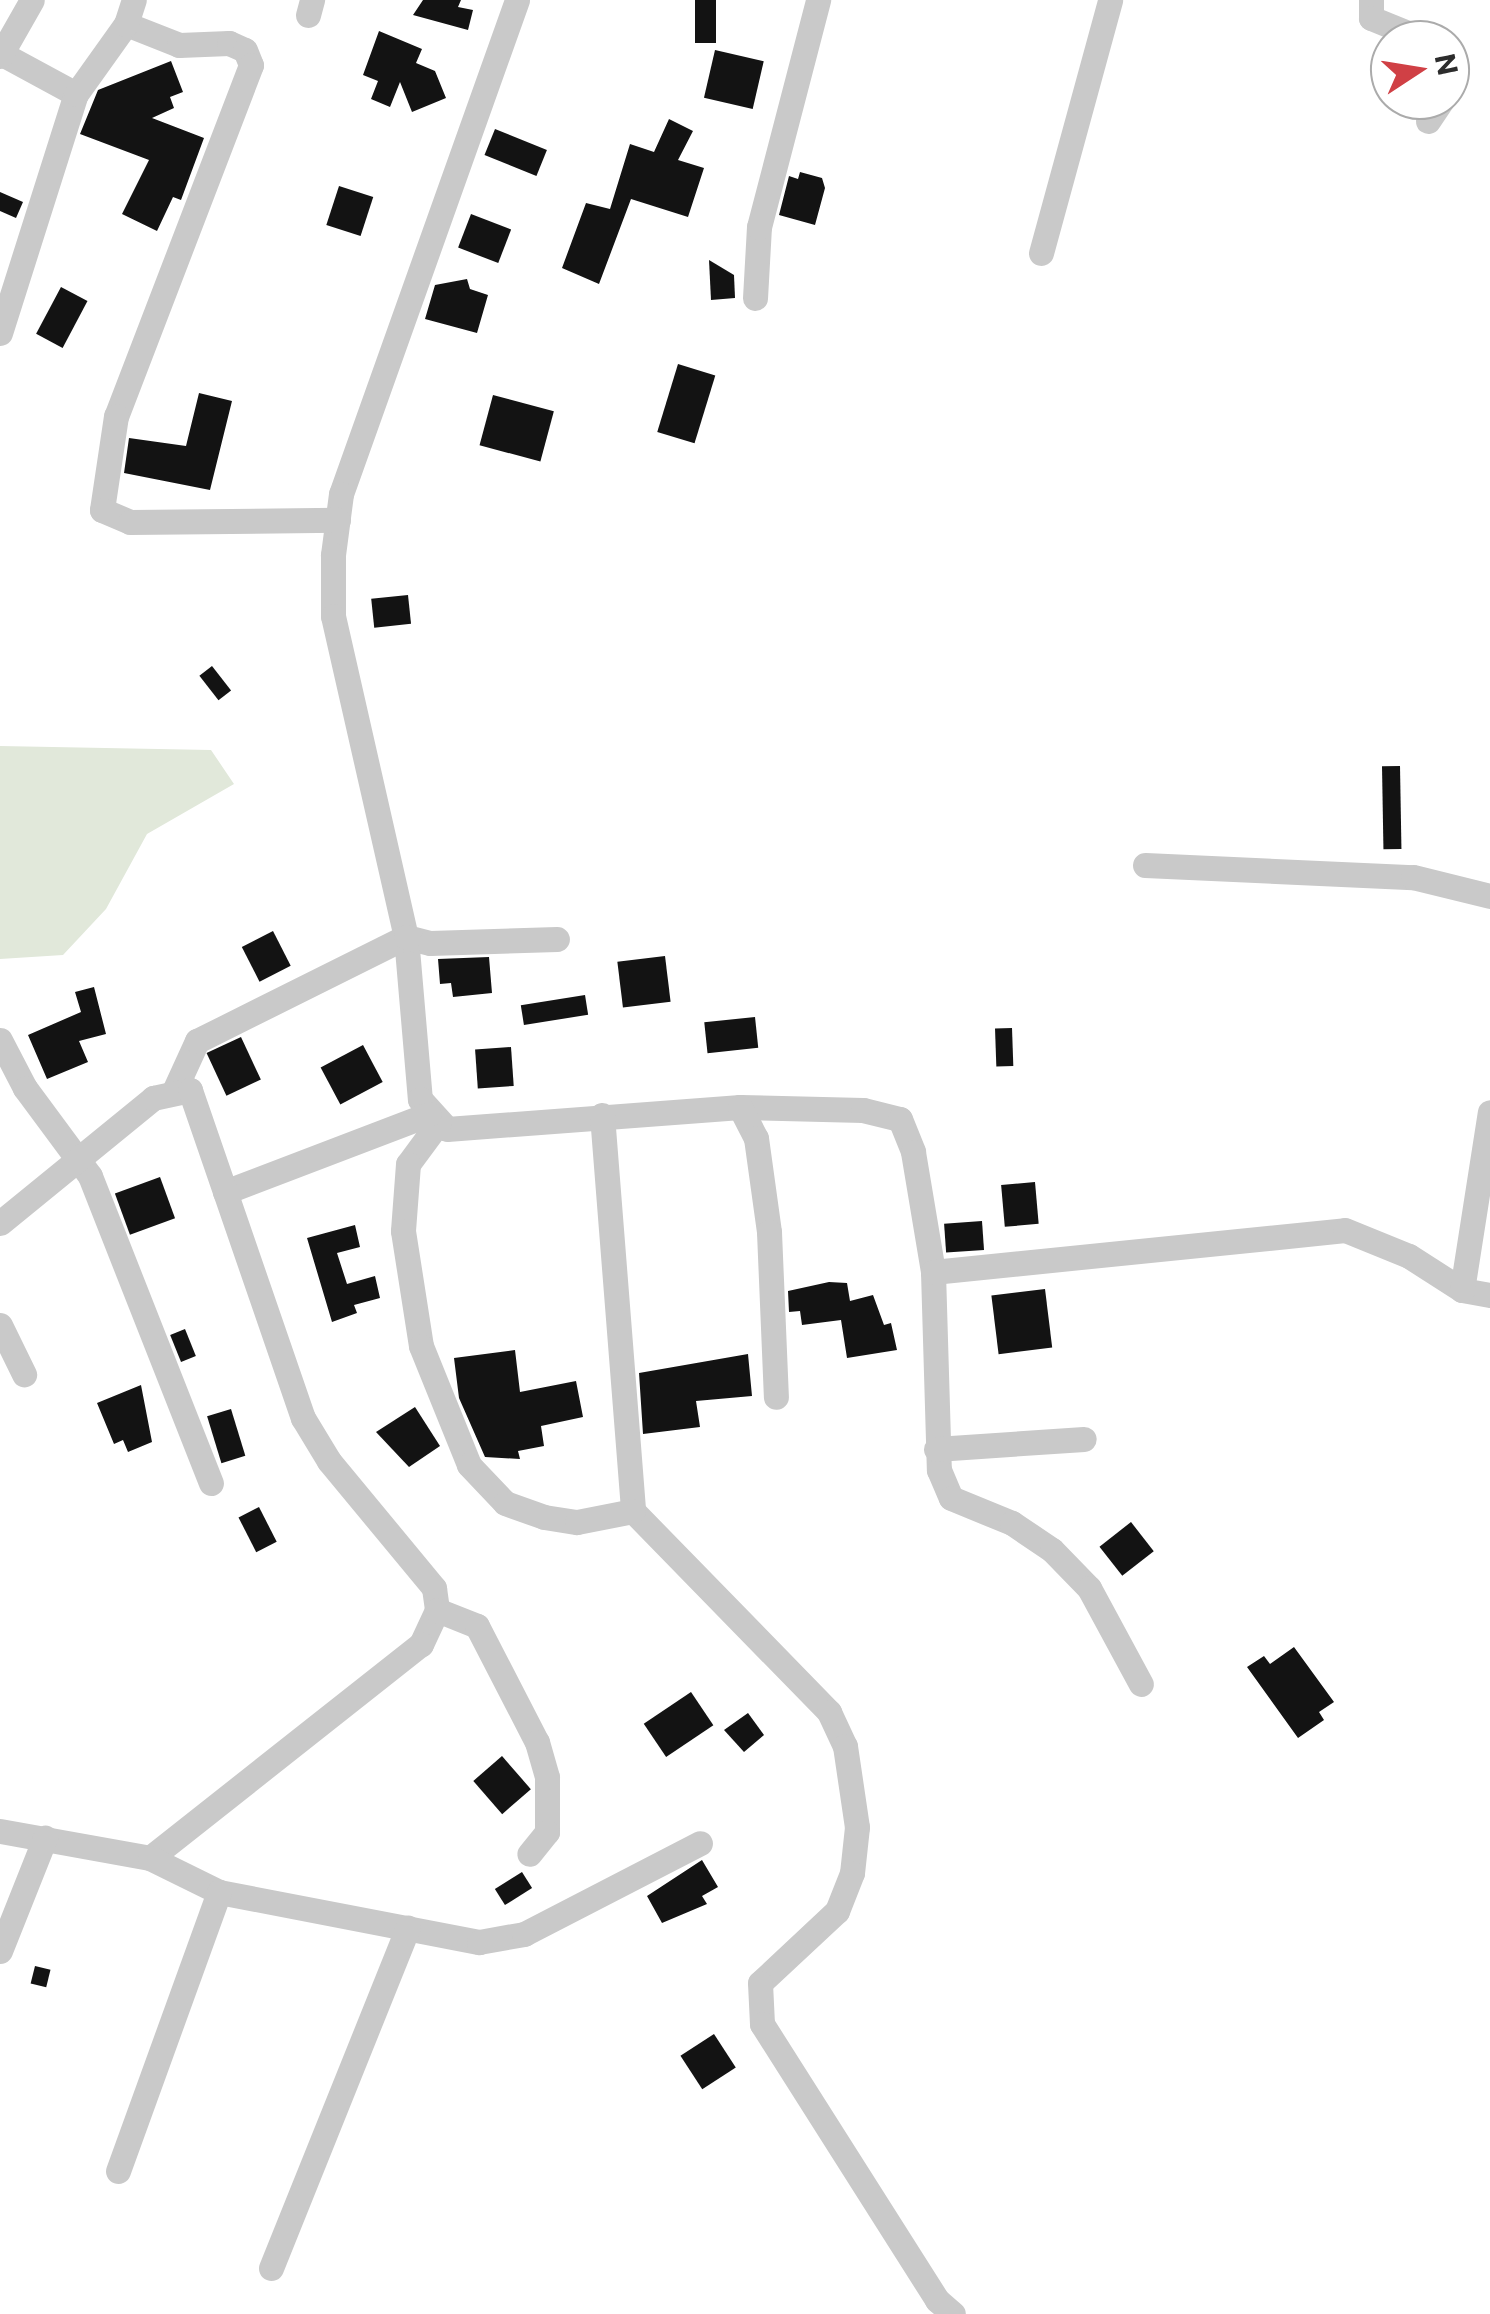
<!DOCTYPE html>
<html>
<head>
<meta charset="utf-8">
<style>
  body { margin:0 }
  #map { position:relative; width:1490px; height:2314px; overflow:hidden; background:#fff; font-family:Commissioner,sans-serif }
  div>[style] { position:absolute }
  .green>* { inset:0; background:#e1e8da }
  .building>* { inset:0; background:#131313; transform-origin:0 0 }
  .minor>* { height:25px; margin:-12.5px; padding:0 12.5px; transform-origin:12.5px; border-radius:12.5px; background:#c9c9c9 }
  span { translate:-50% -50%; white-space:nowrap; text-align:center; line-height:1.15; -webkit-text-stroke:10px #fff; paint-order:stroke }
  .north { position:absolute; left:1370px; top:20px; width:100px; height:100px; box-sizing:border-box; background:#fff; border:2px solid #ababab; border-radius:50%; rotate:78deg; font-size:28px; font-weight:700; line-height:40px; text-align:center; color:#2c2c2c }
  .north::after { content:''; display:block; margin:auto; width:35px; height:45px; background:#d04045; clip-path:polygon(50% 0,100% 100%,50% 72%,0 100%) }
</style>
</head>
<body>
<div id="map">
  <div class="green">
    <i style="clip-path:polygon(0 746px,211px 750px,234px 784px,147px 834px,106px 909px,63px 955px,0 959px)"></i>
  </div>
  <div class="building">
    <i style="clip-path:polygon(423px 0,461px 0,458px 7px,473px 10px,468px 30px,413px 15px)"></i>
    <i style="left:695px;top:0;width:21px;height:43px"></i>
    <i style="clip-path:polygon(379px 31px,422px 49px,416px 63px,435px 71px,446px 98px,412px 112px,400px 82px,390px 107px,371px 99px,378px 81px,363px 75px)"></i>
    <i style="left:715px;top:50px;width:50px;height:49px;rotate:13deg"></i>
    <i style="clip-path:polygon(171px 61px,183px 92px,170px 97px,174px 108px,152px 118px,204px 138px,181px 200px,173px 197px,157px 231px,122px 214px,149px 160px,80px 134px,98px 90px)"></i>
    <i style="clip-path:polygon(669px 119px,693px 131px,678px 160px,704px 168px,688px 217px,631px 199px,599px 284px,562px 268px,586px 203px,610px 209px,630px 144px,654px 152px)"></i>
    <i style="left:495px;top:129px;width:56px;height:28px;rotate:22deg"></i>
    <i style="clip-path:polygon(800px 172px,822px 178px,825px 188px,815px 225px,779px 215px,789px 176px,798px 179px)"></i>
    <i style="left:339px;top:186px;width:36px;height:41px;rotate:18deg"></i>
    <i style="clip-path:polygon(0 192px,23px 202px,16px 218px,0 211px)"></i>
    <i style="left:471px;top:214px;width:43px;height:36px;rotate:21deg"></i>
    <i style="clip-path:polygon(709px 260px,734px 275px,735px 298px,711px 300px)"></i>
    <i style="clip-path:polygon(467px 279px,470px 289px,488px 295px,477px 333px,425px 319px,435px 285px)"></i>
    <i style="left:61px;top:287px;width:30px;height:53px;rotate:28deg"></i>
    <i style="left:678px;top:364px;width:39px;height:71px;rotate:17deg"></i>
    <i style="clip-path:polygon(199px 393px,232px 401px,210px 490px,124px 473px,129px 438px,186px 446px)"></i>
    <i style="left:493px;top:395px;width:63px;height:52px;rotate:15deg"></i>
    <i style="left:408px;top:595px;width:29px;height:37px;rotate:84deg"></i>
    <i style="left:212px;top:666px;width:31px;height:16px;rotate:52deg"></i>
    <i style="left:1400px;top:766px;width:83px;height:18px;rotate:89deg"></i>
    <i style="left:273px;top:931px;width:39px;height:35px;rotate:63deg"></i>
    <i style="left:665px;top:956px;width:46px;height:48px;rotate:83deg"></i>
    <i style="clip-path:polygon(489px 957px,492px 993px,453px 997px,451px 983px,440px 984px,438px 959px)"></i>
    <i style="clip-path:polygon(94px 987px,106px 1034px,79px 1041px,88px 1062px,47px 1079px,28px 1035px,81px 1012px,75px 992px)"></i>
    <i style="left:585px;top:995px;width:20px;height:65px;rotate:81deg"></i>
    <i style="left:755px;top:1017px;width:31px;height:51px;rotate:84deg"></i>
    <i style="left:1012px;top:1028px;width:38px;height:17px;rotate:88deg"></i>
    <i style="left:241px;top:1037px;width:47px;height:38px;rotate:65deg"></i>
    <i style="left:363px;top:1045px;width:42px;height:48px;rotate:62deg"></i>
    <i style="left:511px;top:1047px;width:39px;height:36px;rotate:86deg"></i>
    <i style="left:160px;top:1177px;width:44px;height:48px;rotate:70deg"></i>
    <i style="left:1035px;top:1182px;width:42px;height:34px;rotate:85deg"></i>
    <i style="left:982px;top:1221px;width:29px;height:38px;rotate:86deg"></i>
    <i style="clip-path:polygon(355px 1225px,360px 1247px,337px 1253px,347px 1284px,375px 1276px,380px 1298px,354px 1305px,357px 1313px,332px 1322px,307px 1238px)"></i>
    <i style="clip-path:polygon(829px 1282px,847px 1283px,850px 1301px,873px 1295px,884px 1325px,891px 1323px,897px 1350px,847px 1358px,841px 1320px,802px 1325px,800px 1311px,789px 1312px,788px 1291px)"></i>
    <i style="left:1045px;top:1289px;width:59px;height:54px;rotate:83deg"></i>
    <i style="left:185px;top:1329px;width:29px;height:16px;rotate:68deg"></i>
    <i style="clip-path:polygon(515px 1350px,520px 1392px,576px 1381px,583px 1417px,541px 1426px,544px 1446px,518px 1451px,520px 1459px,485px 1457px,459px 1398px,454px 1358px)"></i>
    <i style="clip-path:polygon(748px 1354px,752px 1396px,696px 1401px,700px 1427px,643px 1434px,639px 1373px)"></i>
    <i style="clip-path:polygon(141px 1385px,152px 1442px,128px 1452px,123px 1440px,114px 1444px,97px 1403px)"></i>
    <i style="clip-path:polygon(415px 1407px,440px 1446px,409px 1467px,376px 1432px)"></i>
    <i style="left:231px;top:1409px;width:49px;height:25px;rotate:73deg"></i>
    <i style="left:259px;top:1507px;width:39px;height:23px;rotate:63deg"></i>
    <i style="left:1131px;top:1522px;width:37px;height:40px;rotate:52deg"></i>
    <i style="clip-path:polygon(1294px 1647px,1334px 1702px,1319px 1712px,1324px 1720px,1298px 1738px,1247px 1667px,1264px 1656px,1270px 1664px)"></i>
    <i style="left:691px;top:1692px;width:40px;height:57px;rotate:56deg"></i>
    <i style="clip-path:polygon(748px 1713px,764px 1735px,744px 1752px,724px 1730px)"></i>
    <i style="left:502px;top:1756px;width:44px;height:38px;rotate:49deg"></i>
    <i style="clip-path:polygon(702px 1860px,718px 1887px,702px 1896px,707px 1904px,662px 1923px,647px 1896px)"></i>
    <i style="left:522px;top:1872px;width:19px;height:32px;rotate:58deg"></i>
    <i style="left:35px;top:1966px;width:16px;height:18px;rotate:14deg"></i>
    <i style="left:714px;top:2034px;width:40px;height:40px;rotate:57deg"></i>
  </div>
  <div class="minor">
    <i style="left:517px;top:0;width:524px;rotate:109.61deg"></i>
    <i style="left:341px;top:494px;width:62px;rotate:97.5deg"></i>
    <i style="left:333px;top:555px;width:61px;rotate:90deg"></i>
    <i style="left:333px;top:616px;width:329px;rotate:77.2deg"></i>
    <i style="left:406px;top:937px;width:163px;rotate:85.1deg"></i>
    <i style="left:420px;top:1099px;width:40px;rotate:48deg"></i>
    <i style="left:447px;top:1129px;width:294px;rotate:-4.3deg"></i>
    <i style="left:740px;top:1107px;width:123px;rotate:1.4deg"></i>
    <i style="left:863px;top:1110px;width:38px;rotate:14deg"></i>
    <i style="left:900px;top:1119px;width:35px;rotate:68deg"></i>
    <i style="left:913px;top:1152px;width:122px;rotate:80.5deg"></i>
    <i style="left:933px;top:1272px;width:198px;rotate:88.3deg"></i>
    <i style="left:939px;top:1470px;width:30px;rotate:67deg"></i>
    <i style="left:951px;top:1498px;width:66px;rotate:22.3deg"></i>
    <i style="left:1012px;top:1523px;width:48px;rotate:34deg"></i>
    <i style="left:1052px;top:1550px;width:53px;rotate:45.8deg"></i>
    <i style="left:1089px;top:1588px;width:109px;rotate:61.6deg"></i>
    <i style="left:1371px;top:0;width:18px;rotate:90deg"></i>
    <i style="left:1371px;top:18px;width:58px;rotate:22.2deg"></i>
    <i style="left:308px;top:15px;width:16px;rotate:-75deg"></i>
    <i style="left:126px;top:24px;width:57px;rotate:21.6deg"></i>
    <i style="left:179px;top:45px;width:50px;rotate:-2.3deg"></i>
    <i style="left:229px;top:43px;width:17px;rotate:24deg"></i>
    <i style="left:245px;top:50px;width:16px;rotate:68deg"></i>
    <i style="left:251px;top:65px;width:376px;rotate:111deg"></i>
    <i style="left:116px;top:416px;width:95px;rotate:98.5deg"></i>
    <i style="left:102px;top:510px;width:30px;rotate:23deg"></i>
    <i style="left:130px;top:522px;width:208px;rotate:-0.6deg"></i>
    <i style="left:2px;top:54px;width:84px;rotate:28.4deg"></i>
    <i style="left:0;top:56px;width:64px;rotate:-60.3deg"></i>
    <i style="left:1450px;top:63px;width:22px;rotate:90deg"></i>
    <i style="left:1428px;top:121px;width:25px;rotate:-56deg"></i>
    <i style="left:1041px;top:253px;width:262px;rotate:-74.7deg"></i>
    <i style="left:755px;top:298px;width:71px;rotate:-86.8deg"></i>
    <i style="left:759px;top:227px;width:235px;rotate:-75.4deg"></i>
    <i style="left:0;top:333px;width:251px;rotate:-72.4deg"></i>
    <i style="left:76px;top:94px;width:86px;rotate:-54.5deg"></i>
    <i style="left:126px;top:24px;width:25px;rotate:-72deg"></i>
    <i style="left:1145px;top:865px;width:268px;rotate:2.6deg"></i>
    <i style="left:1413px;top:877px;width:79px;rotate:13.9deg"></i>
    <i style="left:0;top:1040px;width:54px;rotate:62.5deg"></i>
    <i style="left:25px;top:1088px;width:109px;rotate:53.5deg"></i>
    <i style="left:90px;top:1176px;width:330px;rotate:68.5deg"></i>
    <i style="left:175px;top:1089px;width:53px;rotate:-65.4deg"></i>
    <i style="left:197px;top:1041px;width:233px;rotate:-26.5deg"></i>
    <i style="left:406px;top:937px;width:25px;rotate:14deg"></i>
    <i style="left:430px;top:943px;width:127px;rotate:-1.8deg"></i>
    <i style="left:740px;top:1107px;width:35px;rotate:63deg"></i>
    <i style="left:756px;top:1138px;width:95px;rotate:82.1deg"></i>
    <i style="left:769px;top:1232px;width:165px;rotate:87.6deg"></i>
    <i style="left:602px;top:1115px;width:397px;rotate:85.5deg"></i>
    <i style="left:633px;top:1511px;width:281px;rotate:45.7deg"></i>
    <i style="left:829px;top:1712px;width:38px;rotate:65deg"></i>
    <i style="left:845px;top:1746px;width:82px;rotate:81.6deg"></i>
    <i style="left:857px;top:1827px;width:46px;rotate:96.2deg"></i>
    <i style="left:852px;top:1873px;width:41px;rotate:111.5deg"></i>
    <i style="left:837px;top:1911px;width:105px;rotate:136.9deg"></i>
    <i style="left:760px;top:1983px;width:41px;rotate:87.2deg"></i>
    <i style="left:762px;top:2024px;width:327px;rotate:57.6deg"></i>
    <i style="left:937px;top:2300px;width:21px;rotate:41deg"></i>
    <i style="left:439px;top:1122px;width:52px;rotate:126.4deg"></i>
    <i style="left:408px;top:1164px;width:67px;rotate:94.3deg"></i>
    <i style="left:403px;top:1231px;width:116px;rotate:81.1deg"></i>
    <i style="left:421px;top:1346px;width:128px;rotate:68deg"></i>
    <i style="left:469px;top:1465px;width:52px;rotate:46.5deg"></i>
    <i style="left:505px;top:1503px;width:41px;rotate:19.7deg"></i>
    <i style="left:544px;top:1517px;width:33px;rotate:9deg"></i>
    <i style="left:577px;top:1522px;width:57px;rotate:-11.1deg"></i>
    <i style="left:225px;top:1192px;width:218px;rotate:-20.9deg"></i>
    <i style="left:0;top:1223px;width:198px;rotate:-39.2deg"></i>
    <i style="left:153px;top:1098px;width:38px;rotate:-12deg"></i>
    <i style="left:190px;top:1090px;width:347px;rotate:71deg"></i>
    <i style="left:303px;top:1418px;width:50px;rotate:58.8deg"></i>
    <i style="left:329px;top:1461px;width:165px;rotate:50.4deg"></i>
    <i style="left:434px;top:1588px;width:22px;rotate:82deg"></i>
    <i style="left:437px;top:1610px;width:38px;rotate:115deg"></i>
    <i style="left:421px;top:1644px;width:345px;rotate:141.7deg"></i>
    <i style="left:933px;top:1272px;width:414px;rotate:-5.8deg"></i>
    <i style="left:1345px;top:1230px;width:69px;rotate:22.1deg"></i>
    <i style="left:1409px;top:1256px;width:63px;rotate:32.7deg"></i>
    <i style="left:1462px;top:1290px;width:28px;rotate:10deg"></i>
    <i style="left:1462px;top:1290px;width:180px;rotate:-81.1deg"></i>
    <i style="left:0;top:1325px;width:55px;rotate:63.9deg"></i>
    <i style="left:936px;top:1449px;width:148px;rotate:-3.9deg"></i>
    <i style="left:437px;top:1610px;width:43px;rotate:21.8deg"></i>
    <i style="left:477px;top:1626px;width:131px;rotate:62.7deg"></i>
    <i style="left:537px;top:1742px;width:36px;rotate:74deg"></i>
    <i style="left:547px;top:1777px;width:55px;rotate:90deg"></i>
    <i style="left:547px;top:1832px;width:28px;rotate:129deg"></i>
    <i style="left:0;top:1831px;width:152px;rotate:10.2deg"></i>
    <i style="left:150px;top:1858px;width:77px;rotate:26.2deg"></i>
    <i style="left:219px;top:1892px;width:265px;rotate:10.9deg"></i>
    <i style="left:479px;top:1942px;width:46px;rotate:-10.1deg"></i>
    <i style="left:524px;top:1934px;width:198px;rotate:-27.3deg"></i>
    <i style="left:0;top:1951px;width:122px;rotate:-68.3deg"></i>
    <i style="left:118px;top:2171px;width:297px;rotate:-70.1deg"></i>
    <i style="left:271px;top:2268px;width:367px;rotate:-68.1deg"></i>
  </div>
  <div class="north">N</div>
</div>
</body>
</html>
